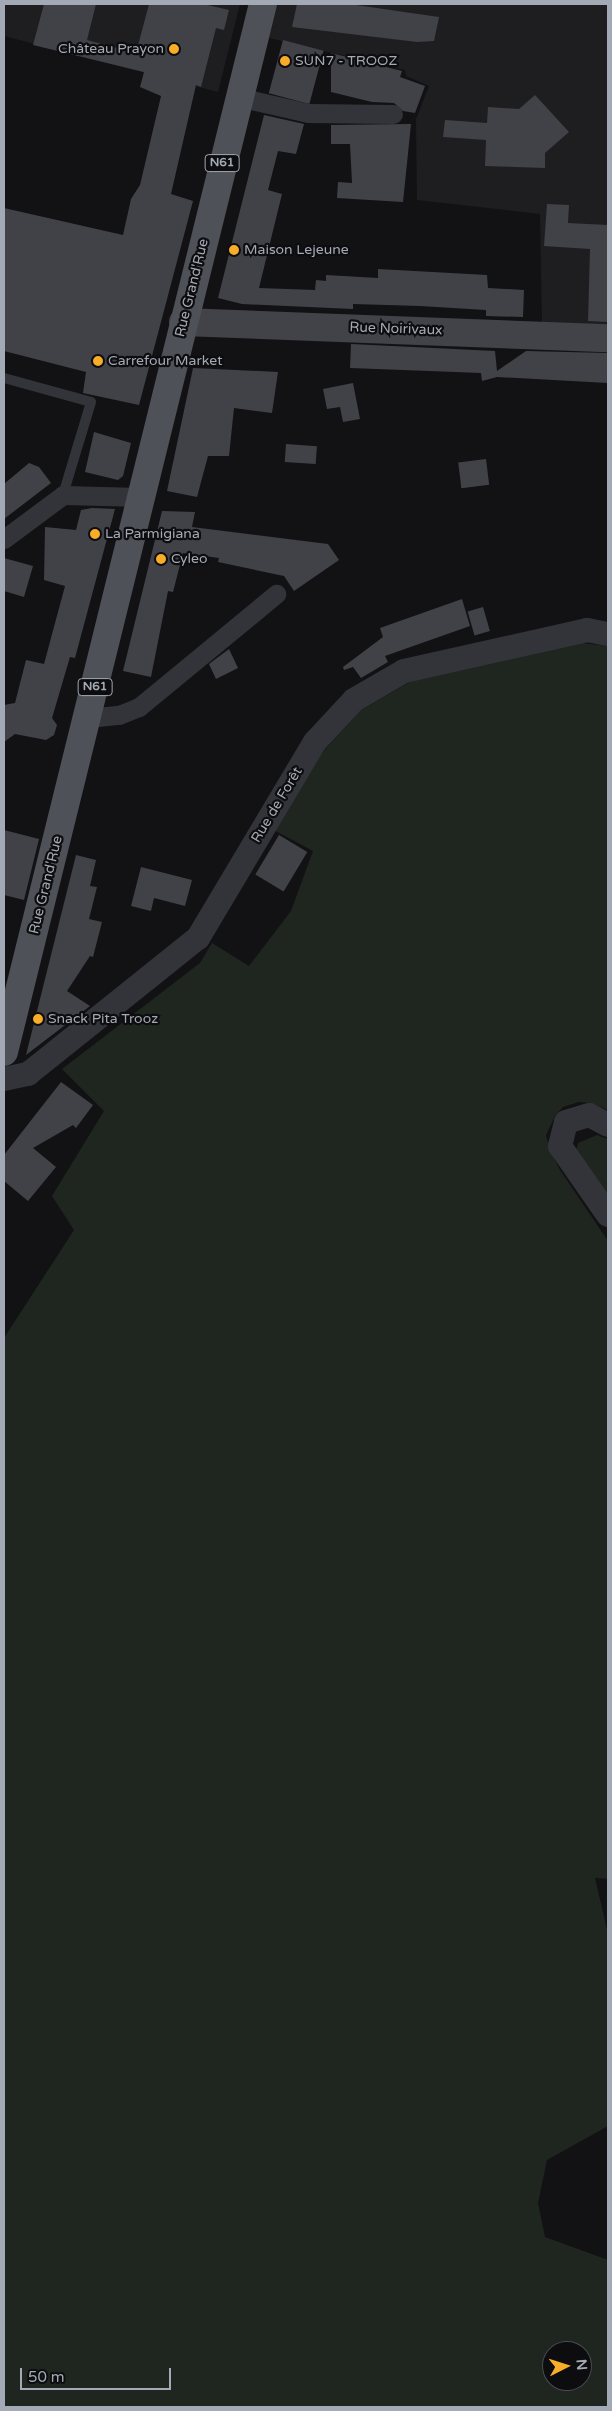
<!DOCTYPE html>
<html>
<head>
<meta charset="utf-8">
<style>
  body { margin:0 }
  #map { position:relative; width:612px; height:2411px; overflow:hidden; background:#121214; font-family:"Varela Round",sans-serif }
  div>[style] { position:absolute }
  .built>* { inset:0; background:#1e1e21 }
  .green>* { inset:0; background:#1e261f }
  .building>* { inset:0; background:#414247; transform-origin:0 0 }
  .service>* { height:10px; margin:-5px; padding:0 5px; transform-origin:5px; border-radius:5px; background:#333439 }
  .minor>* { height:19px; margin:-9.5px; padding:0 9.5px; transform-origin:9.5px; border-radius:9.5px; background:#333439 }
  .tertiary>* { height:24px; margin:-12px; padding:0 12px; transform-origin:12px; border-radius:12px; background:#333439 }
  .secondary>* { height:28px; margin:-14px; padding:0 14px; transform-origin:14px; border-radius:14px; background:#414349 }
  .primary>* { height:28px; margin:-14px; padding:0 14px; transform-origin:14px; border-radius:14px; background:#4f5158 }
  .dots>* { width:14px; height:14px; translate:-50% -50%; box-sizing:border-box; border:2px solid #0d0d0f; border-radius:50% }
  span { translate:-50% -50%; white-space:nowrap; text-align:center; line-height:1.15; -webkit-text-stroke:4.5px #0d0d0f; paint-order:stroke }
  .shield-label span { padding:1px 4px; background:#0d0d0f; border:1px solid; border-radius:4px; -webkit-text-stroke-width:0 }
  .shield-label { font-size:12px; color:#a3a9b5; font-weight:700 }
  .poi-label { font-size:14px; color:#a3a9b5 }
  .right { translate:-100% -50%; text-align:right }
  .left { translate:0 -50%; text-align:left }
  .street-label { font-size:14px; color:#a3a9b5 }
  .frame { position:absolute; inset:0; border:5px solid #a3a9b5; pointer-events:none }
  .north { position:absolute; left:542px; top:2341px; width:50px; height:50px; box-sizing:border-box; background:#0d0d0f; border:1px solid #494b51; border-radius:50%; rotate:85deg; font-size:14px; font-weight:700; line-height:20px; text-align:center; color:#a3a9b5 }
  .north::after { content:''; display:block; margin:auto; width:18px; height:22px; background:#f7ad27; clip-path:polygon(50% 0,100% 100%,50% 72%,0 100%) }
  .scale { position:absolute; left:20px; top:2368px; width:151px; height:22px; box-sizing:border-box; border:2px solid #a3a9b5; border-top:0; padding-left:6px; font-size:15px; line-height:18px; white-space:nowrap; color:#a3a9b5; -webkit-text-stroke:4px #0d0d0f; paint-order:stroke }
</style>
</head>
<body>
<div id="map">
  <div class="built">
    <i style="clip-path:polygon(4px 4px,240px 4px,218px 92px,4px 36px)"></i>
    <i style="clip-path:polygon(278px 4px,608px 4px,608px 328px,542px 324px,540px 214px,417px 200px,416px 119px,429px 86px,406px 76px,405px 70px,269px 38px)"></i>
  </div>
  <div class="green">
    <i style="clip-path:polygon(evenodd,582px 643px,608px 646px,608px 1110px,591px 1103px,579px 1102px,563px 1107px,555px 1116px,546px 1135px,550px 1150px,560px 1170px,608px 1241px,608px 1879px,595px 1878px,608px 1934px,608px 2126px,547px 2160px,538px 2203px,545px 2237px,608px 2260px,608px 2407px,4px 2407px,4px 1338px,74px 1230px,52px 1196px,104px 1111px,62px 1069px,200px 963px,212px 943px,249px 966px,291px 911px,313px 851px,272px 829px,322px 753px,361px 710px,413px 680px,582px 643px,552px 2351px,582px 2351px,582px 2381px,552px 2381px,552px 2351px)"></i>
    <i style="clip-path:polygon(597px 1135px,608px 1139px,608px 1202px,574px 1159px,578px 1143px)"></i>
  </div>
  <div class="building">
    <i style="clip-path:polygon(44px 4px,96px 4px,87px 40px,136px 53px,149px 4px,203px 4px,229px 10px,224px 30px,216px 28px,201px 87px,196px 85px,171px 194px,193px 201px,139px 405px,83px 393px,86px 372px,4px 351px,4px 208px,123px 235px,131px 199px,140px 185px,161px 96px,140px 87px,144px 72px,33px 45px)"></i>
    <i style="clip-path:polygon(297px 4px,349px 4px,439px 17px,434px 41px,417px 42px,292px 27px)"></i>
    <i style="left:283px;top:40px;width:42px;height:55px;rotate:15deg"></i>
    <i style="clip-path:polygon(331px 53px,402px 71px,400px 77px,425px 86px,415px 113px,403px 111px,394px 103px,372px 102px,331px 92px)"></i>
    <i style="clip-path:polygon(535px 95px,569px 132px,545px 153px,545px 168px,485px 166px,486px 140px,443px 137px,445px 120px,487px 123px,488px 107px,519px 109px)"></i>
    <i style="clip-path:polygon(264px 115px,304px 124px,296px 154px,278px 151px,268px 190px,282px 194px,259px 288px,315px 290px,316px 280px,326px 281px,326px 275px,378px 278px,378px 269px,487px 275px,488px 288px,524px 290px,523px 317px,486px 316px,486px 310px,420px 306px,353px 304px,353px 309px,242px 304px,218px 298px)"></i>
    <i style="clip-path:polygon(411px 124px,403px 202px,337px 198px,338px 182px,352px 183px,350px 144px,331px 144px,331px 125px)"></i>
    <i style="clip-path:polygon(547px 204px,569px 205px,568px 223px,608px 225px,608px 322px,588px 321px,590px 249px,544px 246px)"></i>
    <i style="clip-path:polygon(351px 344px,495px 351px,497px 371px,526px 351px,608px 353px,608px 383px,497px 377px,482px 381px,481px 373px,350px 368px)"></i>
    <i style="clip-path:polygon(193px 368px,278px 372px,272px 413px,234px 408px,229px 456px,208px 456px,197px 497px,167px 491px)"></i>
    <i style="clip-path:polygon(353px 383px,360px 419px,343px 422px,340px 407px,327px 409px,323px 389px)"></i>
    <i style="clip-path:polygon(94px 432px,131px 443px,123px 476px,118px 480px,85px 472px)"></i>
    <i style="left:286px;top:444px;width:31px;height:18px;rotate:4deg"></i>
    <i style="left:486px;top:459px;width:26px;height:28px;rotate:83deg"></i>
    <i style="clip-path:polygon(29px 463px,39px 467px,51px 483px,4px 519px,4px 484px)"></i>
    <i style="clip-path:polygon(92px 508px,115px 509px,75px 658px,70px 657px,52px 718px,57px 725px,54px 735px,46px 740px,15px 734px,4px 742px,4px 705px,15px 703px,26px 660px,44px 664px,65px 586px,44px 580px,45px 527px,76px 530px,81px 510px)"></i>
    <i style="clip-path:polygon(162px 511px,195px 512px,192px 527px,328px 544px,339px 560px,294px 591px,284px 576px,218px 562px,219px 558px,183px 553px,173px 592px,168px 591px,151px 677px,123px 671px)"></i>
    <i style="clip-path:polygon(4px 558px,33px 566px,24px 597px,4px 591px)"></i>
    <i style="clip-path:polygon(462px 599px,470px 626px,385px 656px,388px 662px,361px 678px,353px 667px,344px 670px,343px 667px,383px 637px,380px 628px)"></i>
    <i style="left:483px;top:607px;width:25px;height:16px;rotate:74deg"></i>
    <i style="clip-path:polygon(229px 649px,238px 668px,216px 679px,209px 664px)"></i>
    <i style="clip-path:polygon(4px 830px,39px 839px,24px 900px,4px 895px)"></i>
    <i style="left:279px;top:835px;width:33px;height:46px;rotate:31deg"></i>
    <i style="clip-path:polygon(76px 855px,96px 860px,90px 886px,97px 887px,89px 919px,102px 922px,93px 957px,90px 956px,67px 991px,90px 1006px,26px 1055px)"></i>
    <i style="clip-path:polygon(141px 867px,192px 880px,185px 906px,154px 898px,151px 911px,131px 906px)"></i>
    <i style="clip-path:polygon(61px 1082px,93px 1105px,76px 1128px,73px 1125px,33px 1148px,56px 1167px,28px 1201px,4px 1181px,4px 1155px)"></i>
  </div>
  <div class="service">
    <i style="left:4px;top:378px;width:90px;rotate:15.4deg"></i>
    <i style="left:91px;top:402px;width:97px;rotate:106.8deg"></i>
  </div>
  <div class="minor">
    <i style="left:238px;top:97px;width:72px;rotate:12.9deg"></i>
    <i style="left:308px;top:113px;width:85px;rotate:0.7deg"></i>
    <i style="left:4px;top:539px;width:74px;rotate:-36.7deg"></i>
    <i style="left:63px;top:495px;width:78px;rotate:1.5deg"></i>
    <i style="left:88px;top:718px;width:31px;rotate:-6deg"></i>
    <i style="left:119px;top:715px;width:22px;rotate:-22deg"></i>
    <i style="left:139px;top:707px;width:178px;rotate:-39.5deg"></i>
  </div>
  <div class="tertiary">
    <i style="left:4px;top:1079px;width:25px;rotate:-12deg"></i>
    <i style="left:28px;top:1074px;width:218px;rotate:-38.7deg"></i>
    <i style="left:198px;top:938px;width:228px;rotate:-59.2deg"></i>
    <i style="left:315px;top:742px;width:57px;rotate:-47.1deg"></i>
    <i style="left:354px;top:700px;width:58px;rotate:-30.1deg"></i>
    <i style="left:404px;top:671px;width:188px;rotate:-12.6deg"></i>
    <i style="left:587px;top:630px;width:21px;rotate:11deg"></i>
    <i style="left:608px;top:1125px;width:21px;rotate:-152deg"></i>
    <i style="left:589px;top:1115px;width:24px;rotate:163deg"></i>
    <i style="left:566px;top:1122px;width:25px;rotate:104deg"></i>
    <i style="left:560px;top:1146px;width:84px;rotate:55.2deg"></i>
  </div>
  <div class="secondary">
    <i style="left:183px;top:322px;width:425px;rotate:2.2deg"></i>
  </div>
  <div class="primary">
    <i style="left:4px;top:1052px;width:1080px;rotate:-76.12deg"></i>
  </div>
  <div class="dots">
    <i style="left:174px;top:49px;background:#f7ad27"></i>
    <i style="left:285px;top:61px;background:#f7ad27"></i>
    <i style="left:234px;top:250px;background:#f7ad27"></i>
    <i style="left:98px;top:361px;background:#f7ad27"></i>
    <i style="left:95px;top:534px;background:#f7ad27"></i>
    <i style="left:161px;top:559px;background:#f7ad27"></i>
    <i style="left:38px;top:1019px;background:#f7ad27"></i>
  </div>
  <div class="shield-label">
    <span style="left:222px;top:163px">N61</span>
    <span style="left:95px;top:687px">N61</span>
  </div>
  <div class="poi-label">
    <span class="right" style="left:164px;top:49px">Château Prayon</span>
    <span class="left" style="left:295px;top:61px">SUN7 - TROOZ</span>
    <span class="left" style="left:244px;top:250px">Maison Lejeune</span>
    <span class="left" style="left:108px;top:361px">Carrefour Market</span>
    <span class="left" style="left:105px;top:534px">La Parmigiana</span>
    <span class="left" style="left:171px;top:559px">Cyleo</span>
    <span class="left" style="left:48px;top:1019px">Snack Pita Trooz</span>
  </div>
  <div class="street-label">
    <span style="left:192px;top:288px;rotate:-76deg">Rue Grand'Rue</span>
    <span style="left:396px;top:329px;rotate:2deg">Rue Noirivaux</span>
    <span style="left:277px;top:805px;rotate:-59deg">Rue de Forêt</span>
    <span style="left:46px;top:885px;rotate:-76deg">Rue Grand'Rue</span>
  </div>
  <div class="frame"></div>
  <div class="north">N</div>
  <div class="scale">50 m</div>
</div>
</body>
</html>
